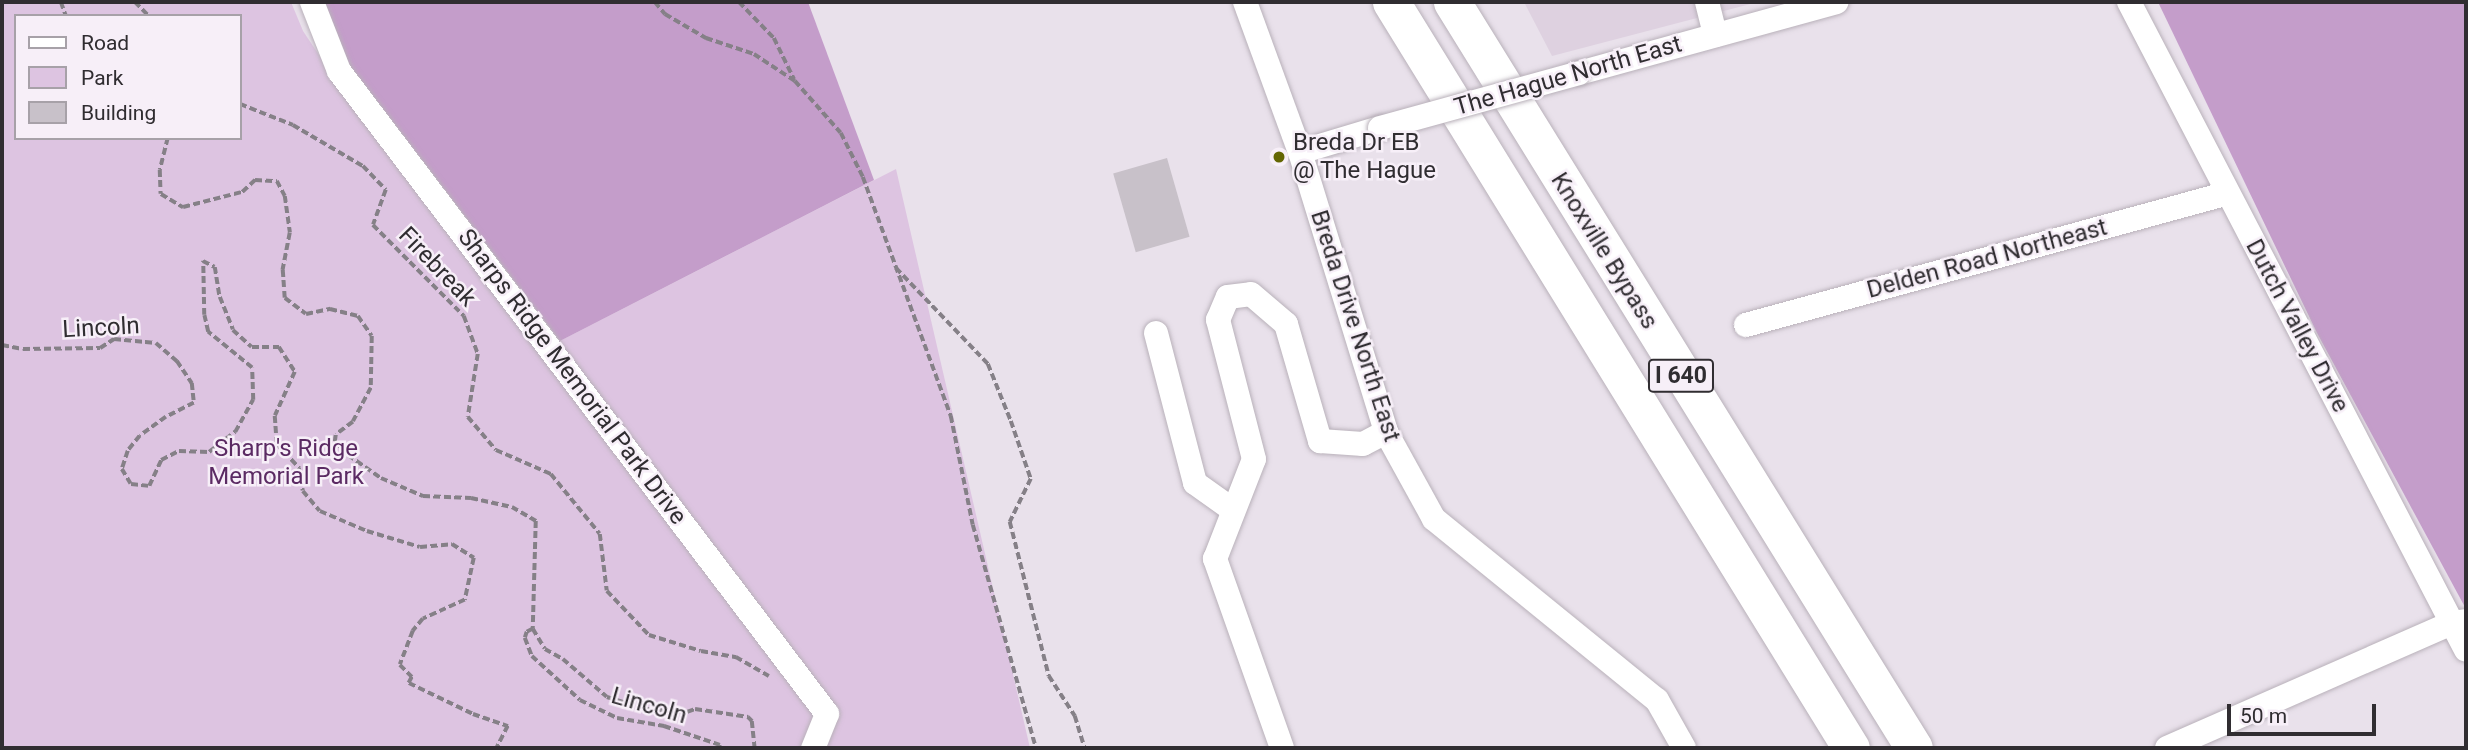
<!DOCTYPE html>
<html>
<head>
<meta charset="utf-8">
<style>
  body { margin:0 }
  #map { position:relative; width:2468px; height:750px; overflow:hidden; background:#e9e1eb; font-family:Roboto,sans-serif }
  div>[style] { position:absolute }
  .built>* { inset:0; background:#ded1e0 }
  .green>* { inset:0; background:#ddc4e1 }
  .forest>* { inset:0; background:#c49dca }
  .building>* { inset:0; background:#c8c1c9; transform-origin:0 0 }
  .path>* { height:3.5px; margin-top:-1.75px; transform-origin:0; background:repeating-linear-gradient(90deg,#858087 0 7px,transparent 0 10.5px) }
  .roads { filter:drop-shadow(0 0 2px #b9b1ba) drop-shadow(0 0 2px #b9b1ba) }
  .minor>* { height:24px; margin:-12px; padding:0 12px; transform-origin:12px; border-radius:12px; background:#fff }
  .highway>* { height:37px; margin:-18.5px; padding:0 18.5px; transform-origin:18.5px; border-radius:18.5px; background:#fff }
  .bridges { filter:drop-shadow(0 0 2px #b9b1ba) drop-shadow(0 0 2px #b9b1ba) }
  .minor-bridge>* { height:24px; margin:-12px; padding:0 12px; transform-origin:12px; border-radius:12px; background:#fff }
  .dots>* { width:19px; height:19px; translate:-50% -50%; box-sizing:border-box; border:4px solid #f7eff8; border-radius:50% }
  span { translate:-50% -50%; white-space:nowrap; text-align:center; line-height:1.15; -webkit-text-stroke:5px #f7eff8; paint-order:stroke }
  .shield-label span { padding:2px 5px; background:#f7eff8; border:2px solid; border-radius:5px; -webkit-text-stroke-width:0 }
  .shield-label { font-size:23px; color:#302d31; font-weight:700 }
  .street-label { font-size:24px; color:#302d31 }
  .poi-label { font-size:24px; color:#302d31 }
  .left { translate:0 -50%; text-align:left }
  .park-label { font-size:24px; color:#5b2a63 }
  .frame { position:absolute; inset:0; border:4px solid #302d31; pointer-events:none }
  .legend { position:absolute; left:14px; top:14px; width:228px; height:126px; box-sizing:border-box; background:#f7eff8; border:2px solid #a7a1a8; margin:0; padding:9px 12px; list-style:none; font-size:21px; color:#302d31 }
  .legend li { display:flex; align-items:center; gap:14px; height:35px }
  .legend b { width:35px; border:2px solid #a7a1a8 }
  .scale { position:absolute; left:2227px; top:704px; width:149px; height:32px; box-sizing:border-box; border:4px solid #302d31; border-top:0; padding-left:9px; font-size:21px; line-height:24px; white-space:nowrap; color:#302d31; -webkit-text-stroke:5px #f7eff8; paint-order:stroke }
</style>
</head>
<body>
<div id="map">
  <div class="built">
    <i style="clip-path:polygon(1524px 2px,1758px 2px,1552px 56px)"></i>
  </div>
  <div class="green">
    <i style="clip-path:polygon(evenodd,2px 2px,291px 2px,303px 31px,367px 127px,560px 341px,896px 169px,1030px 748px,2px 748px,2px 2px,16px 16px,240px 16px,240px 138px,16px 138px,16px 16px)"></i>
  </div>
  <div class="forest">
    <i style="clip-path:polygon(324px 2px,808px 2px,874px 180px,560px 341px,349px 64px)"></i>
    <i style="clip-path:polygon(2158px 2px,2466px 2px,2466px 609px,2317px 333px)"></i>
  </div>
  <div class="building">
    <i style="left:1167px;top:158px;width:82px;height:56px;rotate:74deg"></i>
  </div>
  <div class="path">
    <i style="left:61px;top:2px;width:15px;rotate:70deg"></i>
    <i style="left:135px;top:2px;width:20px;rotate:45deg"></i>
    <i style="left:655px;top:2px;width:16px;rotate:50deg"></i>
    <i style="left:665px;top:14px;width:48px;rotate:30.3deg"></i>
    <i style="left:706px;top:38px;width:51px;rotate:18.4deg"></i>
    <i style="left:754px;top:54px;width:49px;rotate:33.4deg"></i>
    <i style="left:795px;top:81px;width:69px;rotate:48.5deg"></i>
    <i style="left:841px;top:133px;width:49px;rotate:63.4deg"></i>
    <i style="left:863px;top:177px;width:255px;rotate:69.8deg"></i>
    <i style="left:951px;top:416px;width:111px;rotate:78.6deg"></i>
    <i style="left:973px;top:525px;width:232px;rotate:74.2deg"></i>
    <i style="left:739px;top:2px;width:50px;rotate:45.8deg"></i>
    <i style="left:774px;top:38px;width:46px;rotate:64deg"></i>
    <i style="left:240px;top:104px;width:57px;rotate:21.6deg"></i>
    <i style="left:293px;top:125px;width:81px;rotate:30.4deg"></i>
    <i style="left:363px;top:166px;width:33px;rotate:46deg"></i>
    <i style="left:386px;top:190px;width:37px;rotate:110deg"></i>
    <i style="left:373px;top:225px;width:129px;rotate:45deg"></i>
    <i style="left:464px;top:316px;width:40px;rotate:69.8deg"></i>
    <i style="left:478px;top:354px;width:64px;rotate:99deg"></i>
    <i style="left:468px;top:417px;width:43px;rotate:49.7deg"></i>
    <i style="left:496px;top:450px;width:60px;rotate:23.6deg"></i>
    <i style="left:551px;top:474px;width:77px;rotate:50.8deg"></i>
    <i style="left:600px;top:534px;width:57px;rotate:83deg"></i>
    <i style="left:607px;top:591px;width:61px;rotate:46.3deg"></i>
    <i style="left:649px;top:635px;width:54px;rotate:17.1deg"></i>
    <i style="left:701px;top:651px;width:36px;rotate:10deg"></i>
    <i style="left:736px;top:657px;width:38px;rotate:30deg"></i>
    <i style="left:168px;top:138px;width:33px;rotate:104deg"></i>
    <i style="left:160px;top:170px;width:24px;rotate:88deg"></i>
    <i style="left:161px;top:194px;width:26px;rotate:31deg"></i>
    <i style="left:183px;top:207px;width:61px;rotate:-14.3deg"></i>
    <i style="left:242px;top:192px;width:18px;rotate:-43deg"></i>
    <i style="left:255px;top:180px;width:22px;rotate:3deg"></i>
    <i style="left:277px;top:181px;width:17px;rotate:62deg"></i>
    <i style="left:285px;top:196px;width:37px;rotate:82deg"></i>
    <i style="left:290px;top:233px;width:38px;rotate:101deg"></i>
    <i style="left:283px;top:270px;width:28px;rotate:86deg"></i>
    <i style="left:285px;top:298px;width:26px;rotate:37deg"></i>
    <i style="left:306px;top:314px;width:25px;rotate:-12deg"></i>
    <i style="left:330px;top:309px;width:29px;rotate:14deg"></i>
    <i style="left:358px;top:316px;width:24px;rotate:55deg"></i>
    <i style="left:372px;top:336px;width:52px;rotate:91.1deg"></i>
    <i style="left:371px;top:388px;width:38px;rotate:118deg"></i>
    <i style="left:353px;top:422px;width:21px;rotate:143deg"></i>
    <i style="left:336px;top:435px;width:7px;rotate:98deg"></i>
    <i style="left:335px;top:442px;width:18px;rotate:45deg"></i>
    <i style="left:348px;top:455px;width:40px;rotate:34.9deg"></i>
    <i style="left:381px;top:478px;width:46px;rotate:23.2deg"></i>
    <i style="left:423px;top:496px;width:48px;rotate:2.4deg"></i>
    <i style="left:471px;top:498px;width:42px;rotate:12.4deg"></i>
    <i style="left:512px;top:507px;width:28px;rotate:30deg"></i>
    <i style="left:536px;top:521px;width:108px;rotate:91.6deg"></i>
    <i style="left:533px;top:629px;width:23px;rotate:59deg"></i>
    <i style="left:545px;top:649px;width:21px;rotate:29deg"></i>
    <i style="left:563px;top:659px;width:58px;rotate:40.8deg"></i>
    <i style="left:607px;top:697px;width:41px;rotate:17.1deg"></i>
    <i style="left:646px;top:709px;width:41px;rotate:4.2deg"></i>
    <i style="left:687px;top:712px;width:9px;rotate:-21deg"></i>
    <i style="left:695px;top:709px;width:54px;rotate:8.6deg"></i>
    <i style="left:748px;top:717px;width:6px;rotate:45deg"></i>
    <i style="left:752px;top:721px;width:27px;rotate:84deg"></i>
    <i style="left:896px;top:268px;width:133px;rotate:46.2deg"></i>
    <i style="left:988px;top:364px;width:61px;rotate:68deg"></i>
    <i style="left:1011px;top:421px;width:61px;rotate:71deg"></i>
    <i style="left:1031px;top:479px;width:48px;rotate:116deg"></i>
    <i style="left:1010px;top:522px;width:159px;rotate:75.8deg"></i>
    <i style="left:1049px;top:676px;width:48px;rotate:57deg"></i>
    <i style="left:1075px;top:716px;width:34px;rotate:73deg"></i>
    <i style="left:2px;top:345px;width:21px;rotate:11deg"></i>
    <i style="left:23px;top:349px;width:77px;rotate:-0.7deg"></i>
    <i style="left:100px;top:348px;width:17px;rotate:-33deg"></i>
    <i style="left:114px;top:339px;width:42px;rotate:5.4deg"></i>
    <i style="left:156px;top:343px;width:28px;rotate:41deg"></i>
    <i style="left:177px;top:361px;width:27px;rotate:56deg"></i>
    <i style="left:192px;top:383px;width:20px;rotate:84deg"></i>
    <i style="left:194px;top:403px;width:31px;rotate:153deg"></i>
    <i style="left:166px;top:417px;width:32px;rotate:144deg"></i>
    <i style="left:140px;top:436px;width:19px;rotate:129deg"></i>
    <i style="left:128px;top:451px;width:19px;rotate:108deg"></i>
    <i style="left:122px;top:469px;width:17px;rotate:59deg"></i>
    <i style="left:131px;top:484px;width:18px;rotate:6deg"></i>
    <i style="left:149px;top:486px;width:29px;rotate:-65deg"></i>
    <i style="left:161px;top:460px;width:20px;rotate:-27deg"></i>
    <i style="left:179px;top:451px;width:30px;rotate:2deg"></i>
    <i style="left:209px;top:452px;width:33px;rotate:-38deg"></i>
    <i style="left:235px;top:432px;width:37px;rotate:-61deg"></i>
    <i style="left:253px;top:400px;width:32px;rotate:-92deg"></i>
    <i style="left:252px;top:368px;width:57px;rotate:-140.7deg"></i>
    <i style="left:208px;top:332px;width:17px;rotate:-103deg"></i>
    <i style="left:204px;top:315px;width:54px;rotate:-91.1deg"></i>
    <i style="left:203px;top:261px;width:13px;rotate:27deg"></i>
    <i style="left:215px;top:267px;width:30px;rotate:81deg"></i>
    <i style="left:220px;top:297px;width:35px;rotate:68deg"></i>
    <i style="left:233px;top:330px;width:25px;rotate:42deg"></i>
    <i style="left:252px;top:347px;width:27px"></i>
    <i style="left:279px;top:347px;width:30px;rotate:57deg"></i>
    <i style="left:295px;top:372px;width:48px;rotate:114.4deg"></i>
    <i style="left:275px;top:416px;width:28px;rotate:86deg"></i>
    <i style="left:277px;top:444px;width:33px;rotate:47deg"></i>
    <i style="left:299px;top:468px;width:23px;rotate:80deg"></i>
    <i style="left:303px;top:491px;width:26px;rotate:50deg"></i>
    <i style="left:320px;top:511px;width:51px;rotate:23.1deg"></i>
    <i style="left:367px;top:531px;width:55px;rotate:16.8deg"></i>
    <i style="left:420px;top:547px;width:32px;rotate:-5deg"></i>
    <i style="left:452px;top:544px;width:26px;rotate:32deg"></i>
    <i style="left:474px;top:558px;width:43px;rotate:102.1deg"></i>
    <i style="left:465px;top:600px;width:46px;rotate:155.7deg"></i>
    <i style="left:423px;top:619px;width:16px;rotate:130deg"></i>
    <i style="left:413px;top:631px;width:36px;rotate:111deg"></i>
    <i style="left:400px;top:665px;width:17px;rotate:45deg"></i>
    <i style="left:412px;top:677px;width:7px;rotate:117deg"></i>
    <i style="left:409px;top:683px;width:71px;rotate:25.8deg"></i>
    <i style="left:473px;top:714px;width:37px;rotate:19deg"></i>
    <i style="left:508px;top:726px;width:25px;rotate:117deg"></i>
    <i style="left:533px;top:629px;width:7px;rotate:153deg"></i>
    <i style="left:527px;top:632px;width:6px;rotate:108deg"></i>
    <i style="left:525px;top:638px;width:19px;rotate:69deg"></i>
    <i style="left:532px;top:656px;width:65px;rotate:42.5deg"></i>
    <i style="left:580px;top:700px;width:41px;rotate:25.9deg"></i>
    <i style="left:617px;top:718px;width:48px;rotate:9.7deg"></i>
    <i style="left:664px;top:726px;width:59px;rotate:18.7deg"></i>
    <i style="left:720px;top:745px;width:3px;rotate:108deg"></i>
  </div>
  <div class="roads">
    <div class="minor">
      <i style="left:312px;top:2px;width:74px;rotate:68.6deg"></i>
      <i style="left:339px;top:71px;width:807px;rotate:52.8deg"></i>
      <i style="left:827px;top:714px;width:37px;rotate:112deg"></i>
      <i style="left:1245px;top:2px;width:160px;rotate:69.9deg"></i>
      <i style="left:1300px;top:152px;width:293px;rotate:72.9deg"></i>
      <i style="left:1386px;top:432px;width:99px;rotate:61.1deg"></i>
      <i style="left:1434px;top:519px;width:287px;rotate:39.1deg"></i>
      <i style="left:1657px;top:700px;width:55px;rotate:60.6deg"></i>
      <i style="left:1707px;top:2px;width:34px;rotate:76deg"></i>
      <i style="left:2129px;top:2px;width:730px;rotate:62.52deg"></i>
      <i style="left:1579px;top:73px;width:267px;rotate:-15.4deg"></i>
      <i style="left:1300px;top:152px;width:84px;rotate:-16.7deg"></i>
      <i style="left:1746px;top:325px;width:499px;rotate:-15.3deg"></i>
      <i style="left:1156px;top:333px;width:155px;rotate:75.4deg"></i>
      <i style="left:1195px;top:483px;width:47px;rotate:35.4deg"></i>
      <i style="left:1282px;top:748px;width:201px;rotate:-109.5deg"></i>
      <i style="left:1215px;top:559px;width:107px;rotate:-68.7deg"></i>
      <i style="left:1254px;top:459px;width:144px;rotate:-104.5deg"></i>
      <i style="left:1218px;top:320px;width:25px;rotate:-67deg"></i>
      <i style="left:1228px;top:297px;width:23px;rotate:-7deg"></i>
      <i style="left:1251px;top:294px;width:46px;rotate:40.6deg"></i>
      <i style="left:1286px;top:324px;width:122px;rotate:73.8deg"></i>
      <i style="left:1320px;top:441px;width:43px;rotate:4deg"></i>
      <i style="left:1363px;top:444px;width:26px;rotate:-28deg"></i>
      <i style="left:2167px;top:748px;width:311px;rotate:-23.7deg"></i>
      <i style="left:2452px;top:623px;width:14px;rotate:-8deg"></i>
    </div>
    <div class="highway">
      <i style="left:1391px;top:2px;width:876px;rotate:58.34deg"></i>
      <i style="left:1452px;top:2px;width:877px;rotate:58.23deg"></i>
    </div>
  </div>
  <div class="bridges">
    <div class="minor-bridge">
      <i style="left:1380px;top:128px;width:206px;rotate:-15.4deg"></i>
    </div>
  </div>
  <div class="dots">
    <i style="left:1279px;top:157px;background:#636603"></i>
  </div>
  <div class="shield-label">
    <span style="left:1681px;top:376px">I 640</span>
  </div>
  <div class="street-label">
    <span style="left:1568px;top:76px;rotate:-16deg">The Hague North East</span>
    <span style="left:1604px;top:251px;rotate:58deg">Knoxville Bypass</span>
    <span style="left:1987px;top:259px;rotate:-15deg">Delden Road Northeast</span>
    <span style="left:437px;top:267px;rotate:46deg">Firebreak</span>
    <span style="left:1355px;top:326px;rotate:72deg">Breda Drive North East</span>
    <span style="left:2297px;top:326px;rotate:62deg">Dutch Valley Drive</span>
    <span style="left:101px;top:328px;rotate:-3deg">Lincoln</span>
    <span style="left:572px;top:377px;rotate:53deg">Sharps Ridge Memorial Park Drive</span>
    <span style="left:649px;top:706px;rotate:16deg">Lincoln</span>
  </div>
  <div class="poi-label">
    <span class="left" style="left:1293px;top:157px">Breda Dr EB<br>@ The Hague</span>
  </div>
  <div class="park-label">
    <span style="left:286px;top:463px">Sharp's Ridge<br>Memorial Park</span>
  </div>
  <div class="frame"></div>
  <ul class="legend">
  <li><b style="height:9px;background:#fff"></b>Road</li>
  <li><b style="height:19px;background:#ddc4e1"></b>Park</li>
  <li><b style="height:19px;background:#c8c1c9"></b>Building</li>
  </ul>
  <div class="scale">50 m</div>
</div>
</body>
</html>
